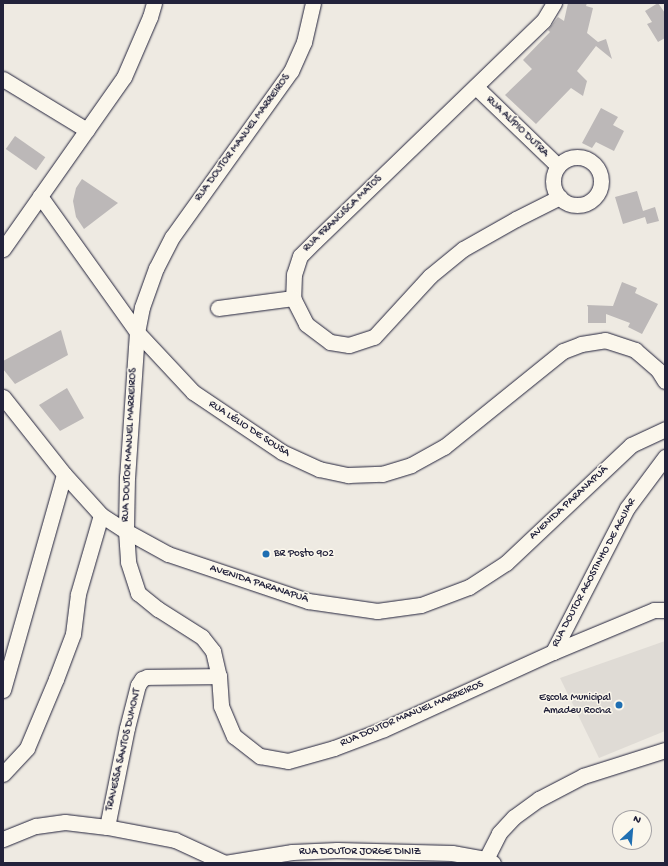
<!DOCTYPE html>
<html>
<head>
<meta charset="utf-8">
<style>
  body { margin:0 }
  #map { position:relative; width:668px; height:866px; overflow:hidden; background:#eeeae2; font-family:"Gochi Hand",sans-serif }
  div>[style] { position:absolute }
  .built>* { inset:0; background:#dfdbd5 }
  .building>* { inset:0; background:#bcb8b8; transform-origin:0 0 }
  .roads { filter:drop-shadow(0 0 1px #22223b) drop-shadow(0 0 1px #22223b) }
  .minor>* { height:15px; margin:-7.5px; padding:0 7.5px; transform-origin:7.5px; border-radius:7.5px; background:#fbf7ec }
  .minor>.ring { margin:-7.5px; padding:0; box-sizing:content-box; background:none; border:15px solid #fbf7ec; border-radius:50% }
  .dots>* { width:11px; height:11px; translate:-50% -50%; box-sizing:border-box; border:2px solid #fbf7ec; border-radius:50% }
  span { translate:-50% -50%; white-space:nowrap; text-align:center; line-height:1.15; -webkit-text-stroke:3px #fbf7ec; paint-order:stroke }
  .street-label { font-size:11px; color:#22223b }
  .poi-label { font-size:11px; color:#22223b }
  .left { translate:0 -50%; text-align:left }
  .right { translate:-100% -50%; text-align:right }
  .frame { position:absolute; inset:0; border:4px solid #22223b; pointer-events:none }
  .north { position:absolute; left:612px; top:810px; width:40px; height:40px; box-sizing:border-box; background:#fbf7ec; border:1px solid #a4a2a5; border-radius:50%; rotate:26deg; font-size:11px; font-weight:700; line-height:16px; text-align:center; color:#22223b }
  .north::after { content:''; display:block; margin:auto; width:14px; height:18px; background:#1f6fb2; clip-path:polygon(50% 0,100% 100%,50% 72%,0 100%) }
</style>
</head>
<body>
<div id="map">
  <div class="built">
    <i style="clip-path:polygon(665px 641px,665px 731px,599px 758px,560px 678px)"></i>
  </div>
  <div class="building">
    <i style="clip-path:polygon(568px 3px,587px 3px,586px 6px,593px 8px,587px 33px,598px 42px,606px 39px,612px 59px,596px 46px,577px 71px,587px 81px,583px 96px,571px 88px,536px 124px,505px 95px,532px 69px,523px 60px,550px 32px,548px 30px,558px 17px,564px 21px)"></i>
    <i style="clip-path:polygon(658px 3px,665px 13px,665px 38px,658px 42px,647px 24px,652px 22px,645px 11px)"></i>
    <i style="clip-path:polygon(601px 108px,618px 117px,613px 125px,624px 131px,614px 151px,596px 142px,592px 148px,582px 143px)"></i>
    <i style="left:15px;top:136px;width:37px;height:16px;rotate:35deg"></i>
    <i style="clip-path:polygon(82px 179px,118px 203px,84px 229px,76px 217px,73px 201px,76px 188px)"></i>
    <i style="clip-path:polygon(637px 191px,643px 211px,655px 207px,659px 221px,647px 224px,645px 217px,623px 224px,615px 197px)"></i>
    <i style="clip-path:polygon(622px 282px,637px 288px,635px 293px,658px 304px,642px 334px,628px 327px,630px 323px,606px 314px,606px 323px,588px 323px,588px 307px,587px 305px,613px 306px)"></i>
    <i style="clip-path:polygon(61px 330px,68px 355px,15px 384px,3px 369px,3px 361px)"></i>
    <i style="clip-path:polygon(67px 388px,84px 418px,60px 431px,39px 405px)"></i>
  </div>
  <div class="roads">
    <div class="minor">
      <i style="left:313px;top:3px;width:40px;rotate:103deg"></i>
      <i style="left:304px;top:42px;width:32px;rotate:114deg"></i>
      <i style="left:291px;top:71px;width:204px;rotate:125.6deg"></i>
      <i style="left:172px;top:237px;width:35px;rotate:117deg"></i>
      <i style="left:156px;top:268px;width:41px;rotate:109.7deg"></i>
      <i style="left:142px;top:307px;width:25px;rotate:101deg"></i>
      <i style="left:137px;top:332px;width:145px;rotate:93.9deg"></i>
      <i style="left:127px;top:477px;width:54px;rotate:91.1deg"></i>
      <i style="left:126px;top:531px;width:31px;rotate:86deg"></i>
      <i style="left:128px;top:562px;width:33px;rotate:72deg"></i>
      <i style="left:138px;top:593px;width:26px;rotate:39deg"></i>
      <i style="left:158px;top:609px;width:52px;rotate:32.5deg"></i>
      <i style="left:202px;top:637px;width:18px;rotate:52deg"></i>
      <i style="left:213px;top:651px;width:26px;rotate:77deg"></i>
      <i style="left:219px;top:676px;width:30px;rotate:86deg"></i>
      <i style="left:221px;top:706px;width:33px;rotate:67deg"></i>
      <i style="left:234px;top:736px;width:33px;rotate:38deg"></i>
      <i style="left:260px;top:756px;width:28px;rotate:10deg"></i>
      <i style="left:288px;top:761px;width:48px;rotate:-15.8deg"></i>
      <i style="left:334px;top:748px;width:53px;rotate:-20.8deg"></i>
      <i style="left:384px;top:729px;width:186px;rotate:-24.5deg"></i>
      <i style="left:553px;top:652px;width:109px;rotate:-22.6deg"></i>
      <i style="left:654px;top:610px;width:11px"></i>
      <i style="left:554px;top:3px;width:21px;rotate:121deg"></i>
      <i style="left:543px;top:21px;width:317px;rotate:136deg"></i>
      <i style="left:315px;top:241px;width:21px;rotate:135deg"></i>
      <i style="left:300px;top:256px;width:19px;rotate:108deg"></i>
      <i style="left:294px;top:274px;width:24px;rotate:92deg"></i>
      <i style="left:293px;top:298px;width:29px;rotate:63deg"></i>
      <i style="left:306px;top:324px;width:30px;rotate:37deg"></i>
      <i style="left:330px;top:342px;width:19px;rotate:9deg"></i>
      <i style="left:349px;top:345px;width:26px;rotate:-18deg"></i>
      <i style="left:374px;top:337px;width:83px;rotate:-47.4deg"></i>
      <i style="left:430px;top:276px;width:43px;rotate:-39.3deg"></i>
      <i style="left:463px;top:249px;width:61px;rotate:-29.5deg"></i>
      <i style="left:516px;top:219px;width:49px;rotate:-26.6deg"></i>
      <i style="left:3px;top:79px;width:98px;rotate:31.3deg"></i>
      <i style="left:476px;top:87px;width:114px;rotate:43.9deg"></i>
      <i class="ring" style="left:553px;top:157px;width:33px;height:33px"></i>
      <i style="left:40px;top:196px;width:167px;rotate:54.5deg"></i>
      <i style="left:137px;top:332px;width:82px;rotate:47deg"></i>
      <i style="left:193px;top:392px;width:107px;rotate:34deg"></i>
      <i style="left:282px;top:452px;width:41px;rotate:24.7deg"></i>
      <i style="left:319px;top:469px;width:30px;rotate:12deg"></i>
      <i style="left:348px;top:475px;width:34px;rotate:-2deg"></i>
      <i style="left:382px;top:474px;width:30px;rotate:-17deg"></i>
      <i style="left:411px;top:465px;width:38px;rotate:-29deg"></i>
      <i style="left:444px;top:447px;width:153px;rotate:-38.9deg"></i>
      <i style="left:563px;top:351px;width:19px;rotate:-21deg"></i>
      <i style="left:581px;top:344px;width:24px;rotate:-9deg"></i>
      <i style="left:605px;top:340px;width:32px;rotate:18deg"></i>
      <i style="left:635px;top:350px;width:30px;rotate:41deg"></i>
      <i style="left:658px;top:370px;width:13px;rotate:58deg"></i>
      <i style="left:3px;top:249px;width:210px;rotate:-54.9deg"></i>
      <i style="left:124px;top:77px;width:65px;rotate:-66.6deg"></i>
      <i style="left:150px;top:17px;width:15px;rotate:-74deg"></i>
      <i style="left:218px;top:308px;width:76px;rotate:-7.6deg"></i>
      <i style="left:3px;top:397px;width:98px;rotate:51.6deg"></i>
      <i style="left:64px;top:474px;width:55px;rotate:47.9deg"></i>
      <i style="left:101px;top:515px;width:30px;rotate:33deg"></i>
      <i style="left:126px;top:531px;width:48px;rotate:28.7deg"></i>
      <i style="left:168px;top:554px;width:148px;rotate:18.6deg"></i>
      <i style="left:308px;top:601px;width:70px;rotate:8.2deg"></i>
      <i style="left:377px;top:611px;width:44px;rotate:-7.8deg"></i>
      <i style="left:421px;top:605px;width:51px;rotate:-20.6deg"></i>
      <i style="left:469px;top:587px;width:44px;rotate:-33deg"></i>
      <i style="left:506px;top:563px;width:172px;rotate:-43.3deg"></i>
      <i style="left:631px;top:445px;width:38px;rotate:-25deg"></i>
      <i style="left:553px;top:652px;width:162px;rotate:-62.8deg"></i>
      <i style="left:627px;top:508px;width:64px;rotate:-53.3deg"></i>
      <i style="left:3px;top:690px;width:224px;rotate:-74.2deg"></i>
      <i style="left:3px;top:774px;width:35px;rotate:-47deg"></i>
      <i style="left:27px;top:748px;width:75px;rotate:-67.2deg"></i>
      <i style="left:56px;top:679px;width:48px;rotate:-69.3deg"></i>
      <i style="left:73px;top:634px;width:40px;rotate:-82.9deg"></i>
      <i style="left:78px;top:594px;width:82px;rotate:-73.8deg"></i>
      <i style="left:107px;top:827px;width:101px;rotate:-78.6deg"></i>
      <i style="left:127px;top:728px;width:44px;rotate:-75.7deg"></i>
      <i style="left:138px;top:685px;width:7px;rotate:-56deg"></i>
      <i style="left:142px;top:679px;width:5px;rotate:-22deg"></i>
      <i style="left:147px;top:677px;width:72px;rotate:-0.8deg"></i>
      <i style="left:3px;top:839px;width:35px;rotate:-22deg"></i>
      <i style="left:36px;top:826px;width:29px;rotate:-8deg"></i>
      <i style="left:65px;top:822px;width:42px;rotate:6.8deg"></i>
      <i style="left:107px;top:827px;width:69px;rotate:10.8deg"></i>
      <i style="left:175px;top:840px;width:55px;rotate:24.7deg"></i>
      <i style="left:225px;top:863px;width:68px;rotate:-9.3deg"></i>
      <i style="left:292px;top:852px;width:45px;rotate:-2.5deg"></i>
      <i style="left:337px;top:850px;width:115px;rotate:1.5deg"></i>
      <i style="left:452px;top:853px;width:35px;rotate:10deg"></i>
      <i style="left:486px;top:859px;width:8px;rotate:30deg"></i>
      <i style="left:486px;top:859px;width:29px;rotate:-63deg"></i>
      <i style="left:499px;top:833px;width:22px;rotate:-47deg"></i>
      <i style="left:514px;top:817px;width:31px;rotate:-36deg"></i>
      <i style="left:539px;top:799px;width:50px;rotate:-27.6deg"></i>
      <i style="left:583px;top:776px;width:86px;rotate:-17.6deg"></i>
    </div>
  </div>
  <div class="dots">
    <i style="left:266px;top:554px;background:#1f6fb2"></i>
    <i style="left:619px;top:705px;background:#1f6fb2"></i>
  </div>
  <div class="street-label">
    <span style="left:517px;top:127px;rotate:44deg">RUA ALÍPIO DUTRA</span>
    <span style="left:243px;top:138px;rotate:-54deg">RUA DOUTOR MANUEL MARREIROS</span>
    <span style="left:343px;top:214px;rotate:-44deg">RUA FRANCISCA MATOS</span>
    <span style="left:249px;top:429px;rotate:33deg">RUA LÉLIO DE SOUSA</span>
    <span style="left:130px;top:445px;rotate:-87deg">RUA DOUTOR MANUEL MARREIROS</span>
    <span style="left:569px;top:503px;rotate:-43deg">AVENIDA PARANAPUÃ</span>
    <span style="left:594px;top:573px;rotate:-62deg">RUA DOUTOR AGOSTINHO DE AGUIAR</span>
    <span style="left:259px;top:584px;rotate:18deg">AVENIDA PARANAPUÃ</span>
    <span style="left:412px;top:714px;rotate:-23deg">RUA DOUTOR MANUEL MARREIROS</span>
    <span style="left:124px;top:750px;rotate:-77deg">TRAVESSA SANTOS DUMONT</span>
    <span style="left:360px;top:852px">RUA DOUTOR JORGE DINIZ</span>
  </div>
  <div class="poi-label">
    <span class="left" style="left:274px;top:554px">BR Posto 902</span>
    <span class="right" style="left:611px;top:705px">Escola Municipal<br>Amadeu Rocha</span>
  </div>
  <div class="frame"></div>
  <div class="north">N</div>
</div>
</body>
</html>
